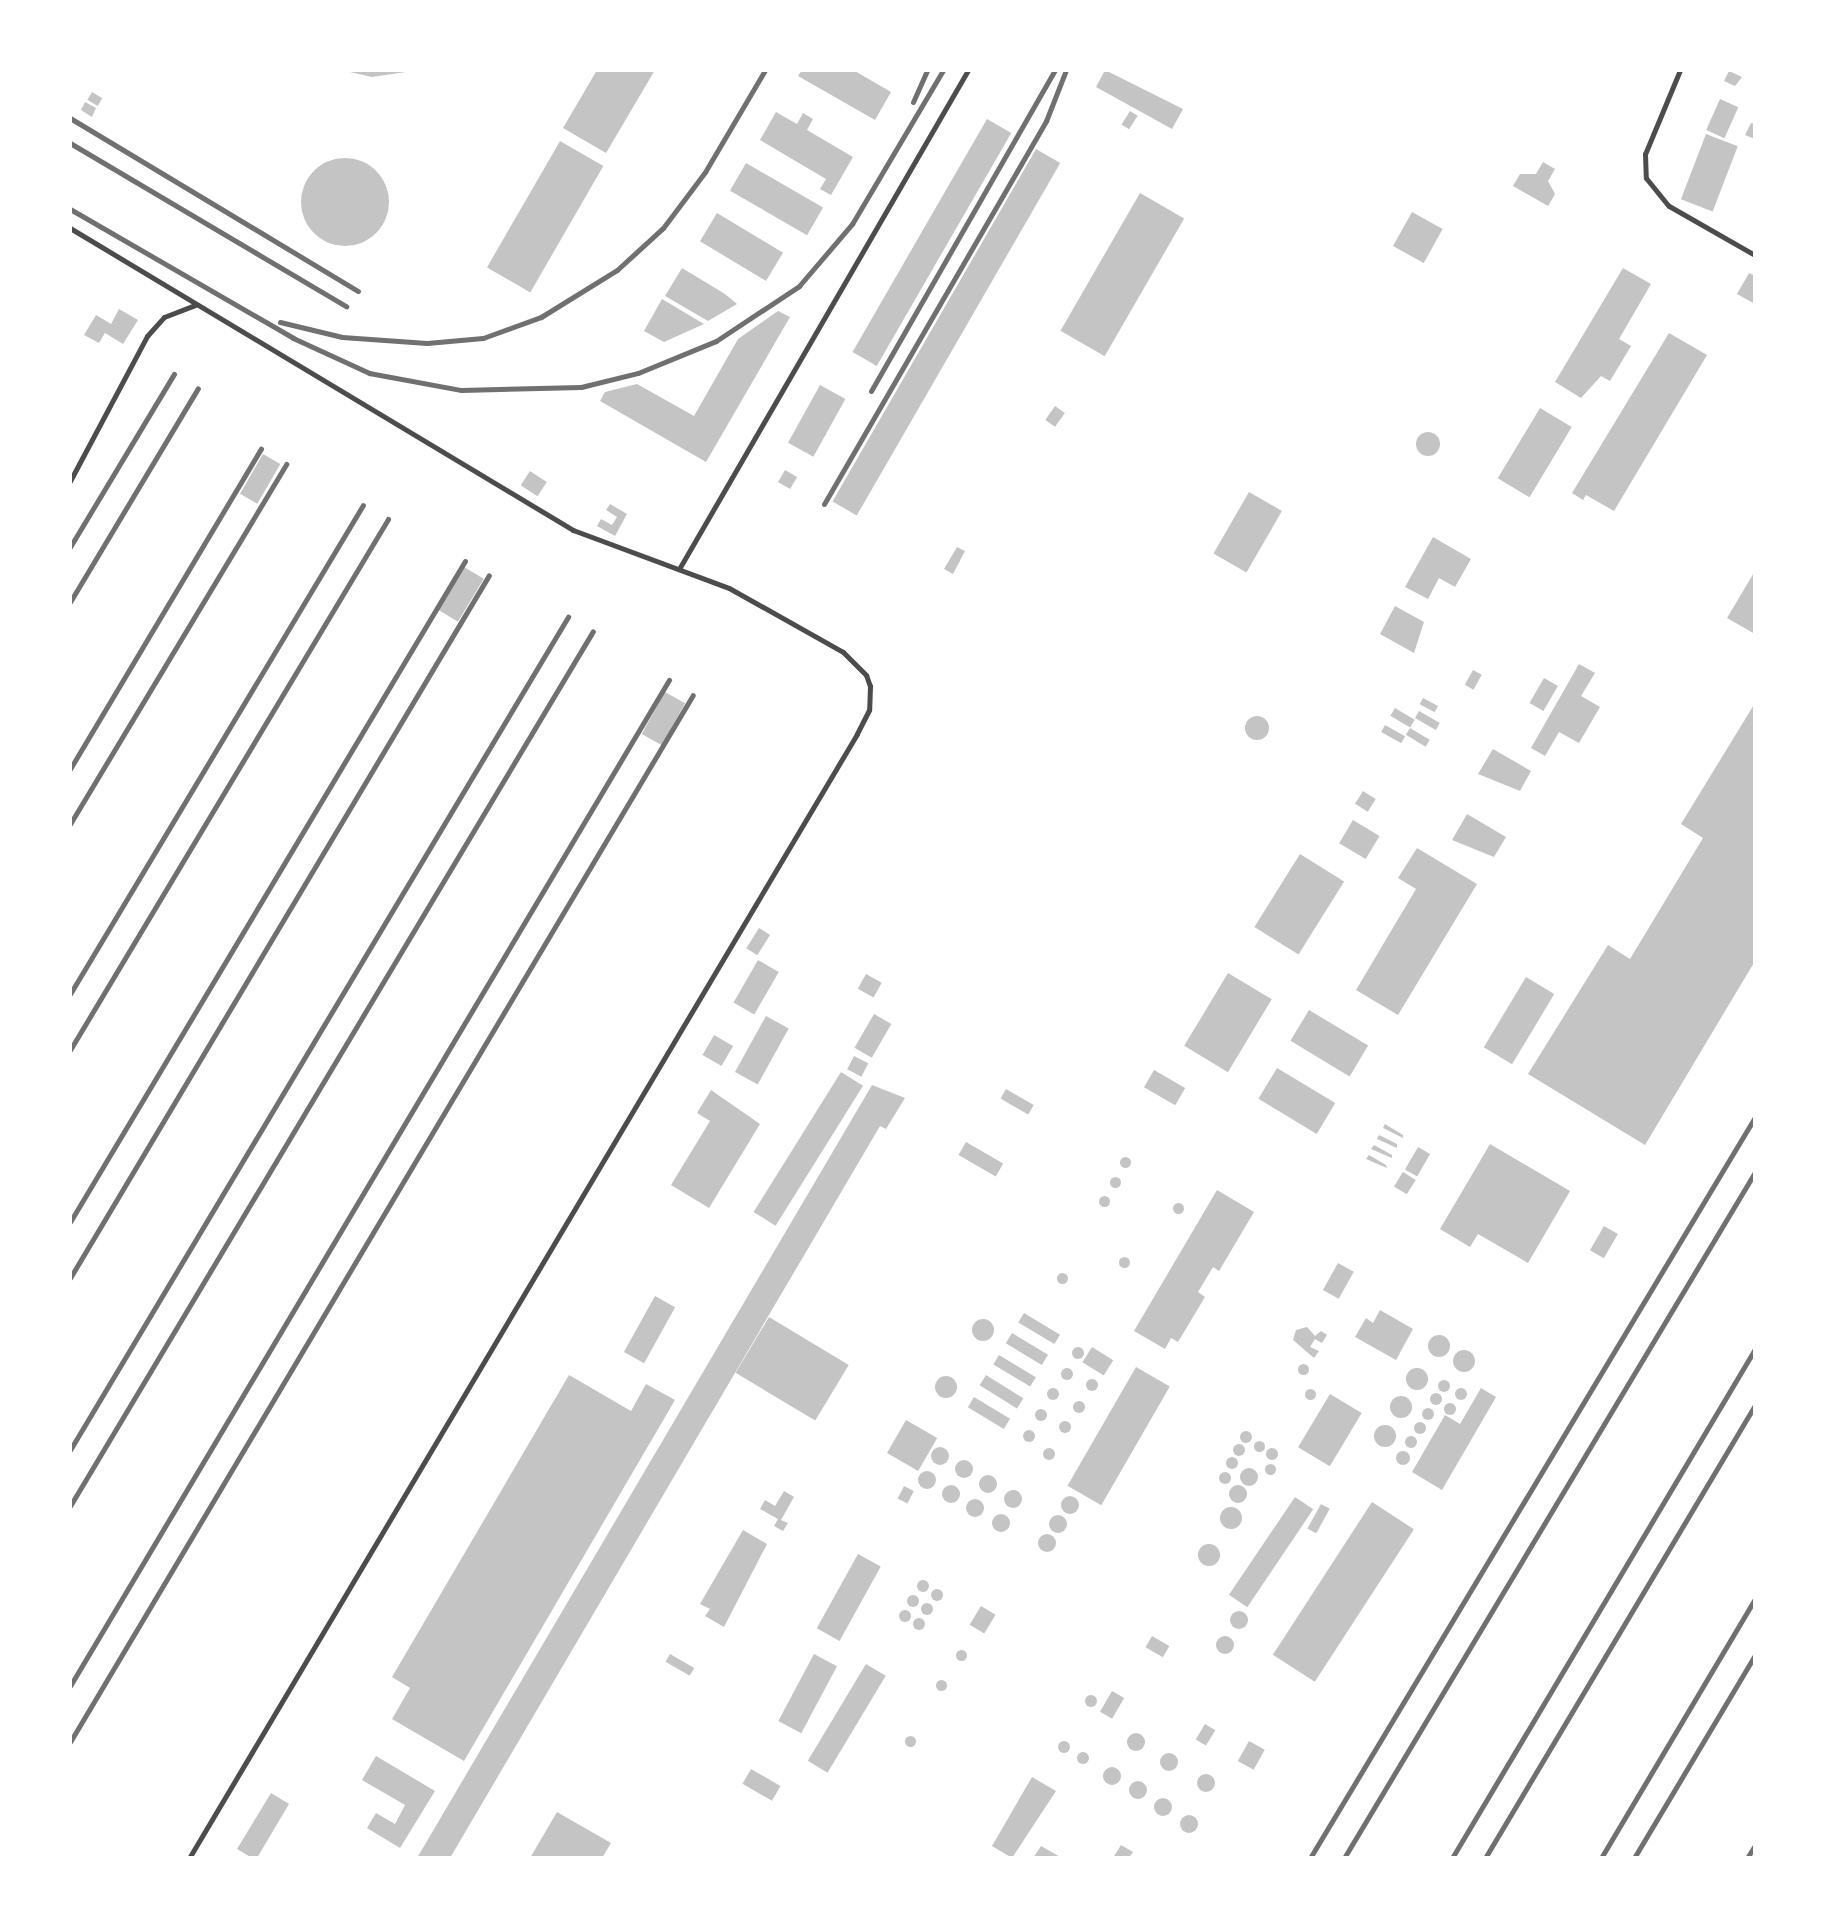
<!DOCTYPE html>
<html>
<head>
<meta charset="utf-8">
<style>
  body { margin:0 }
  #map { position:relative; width:1825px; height:1928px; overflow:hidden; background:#fff; font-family:"Open Sans",sans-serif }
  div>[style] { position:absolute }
  .building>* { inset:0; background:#c4c4c4; transform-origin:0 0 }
  .round { border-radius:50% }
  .service>* { height:5px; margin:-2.5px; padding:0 2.5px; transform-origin:2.5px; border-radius:2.5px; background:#4c4c4c }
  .rail>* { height:5px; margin:-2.5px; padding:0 2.5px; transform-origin:2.5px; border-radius:2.5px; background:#707070 }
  span { translate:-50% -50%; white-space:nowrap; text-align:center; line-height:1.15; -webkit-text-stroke:6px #fff; paint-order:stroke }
  .frame { position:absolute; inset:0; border:72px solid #fff; pointer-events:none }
</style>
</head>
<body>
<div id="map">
  <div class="building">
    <i style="clip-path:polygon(341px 70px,406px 70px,406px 72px,372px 77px)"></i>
    <i style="clip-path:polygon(597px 70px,655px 70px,606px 153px,563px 128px)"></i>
    <i style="clip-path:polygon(802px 70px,853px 70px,891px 92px,875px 120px,798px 76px)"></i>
    <i style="clip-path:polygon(1105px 70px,1183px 109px,1172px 129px,1096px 87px)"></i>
    <i style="clip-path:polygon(1729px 71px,1742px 77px,1735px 86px,1724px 81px)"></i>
    <i style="left:92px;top:92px;width:12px;height:9px;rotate:31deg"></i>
    <i style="left:1720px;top:99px;width:20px;height:34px;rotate:24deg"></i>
    <i style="clip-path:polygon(85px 102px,96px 108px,92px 117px,81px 110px)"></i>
    <i style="left:1130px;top:111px;width:9px;height:16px;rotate:32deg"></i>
    <i style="clip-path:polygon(776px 112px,797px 124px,803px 113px,813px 119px,807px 130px,853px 157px,831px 195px,820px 189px,826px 179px,760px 140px)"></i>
    <i style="left:987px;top:119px;width:28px;height:269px;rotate:30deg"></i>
    <i style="clip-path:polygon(1751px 123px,1755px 124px,1755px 139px,1745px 135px)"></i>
    <i style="left:1706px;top:134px;width:34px;height:70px;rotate:21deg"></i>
    <i style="left:560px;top:141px;width:50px;height:146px;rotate:30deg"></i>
    <i style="left:1036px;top:149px;width:28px;height:407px;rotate:30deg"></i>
    <i class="round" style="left:301px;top:158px;width:88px;height:88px"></i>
    <i style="clip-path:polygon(1543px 162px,1555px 169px,1548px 181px,1555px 194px,1548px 206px,1513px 186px,1520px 174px,1536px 174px)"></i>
    <i style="left:746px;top:163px;width:89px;height:32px;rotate:30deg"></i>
    <i style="left:1140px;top:193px;width:51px;height:159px;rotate:30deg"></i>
    <i style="left:1412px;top:212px;width:35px;height:39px;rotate:29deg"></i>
    <i style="left:717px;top:213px;width:77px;height:33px;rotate:31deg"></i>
    <i style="clip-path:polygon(682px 268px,725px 294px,737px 304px,708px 321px,665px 296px)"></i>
    <i style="clip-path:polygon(1623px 268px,1651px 284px,1619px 339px,1631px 346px,1610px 381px,1601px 376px,1581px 398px,1555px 382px)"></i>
    <i style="clip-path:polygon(1749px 273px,1755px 276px,1755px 304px,1737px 294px)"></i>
    <i style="clip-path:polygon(662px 299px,704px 324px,664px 342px,644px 331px)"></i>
    <i style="clip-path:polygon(119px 309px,138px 320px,123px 344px,105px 333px,99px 343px,84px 335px,96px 315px,111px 324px)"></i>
    <i style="clip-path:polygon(778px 311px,790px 317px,706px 462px,600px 401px,605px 392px,637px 384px,694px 416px,738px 339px)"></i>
    <i style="clip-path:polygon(1669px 333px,1707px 355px,1614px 511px,1586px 495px,1583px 500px,1572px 493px)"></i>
    <i style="left:820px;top:385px;width:29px;height:66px;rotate:29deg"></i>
    <i style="left:1055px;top:406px;width:12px;height:17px;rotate:35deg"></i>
    <i style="left:1540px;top:408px;width:37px;height:82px;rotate:31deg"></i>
    <i class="round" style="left:1416px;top:432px;width:24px;height:24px"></i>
    <i style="left:263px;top:454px;width:20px;height:46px;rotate:30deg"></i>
    <i style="left:785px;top:470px;width:14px;height:14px;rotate:30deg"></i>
    <i style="left:530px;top:471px;width:20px;height:17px;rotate:33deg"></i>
    <i style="left:1249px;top:492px;width:38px;height:71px;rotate:30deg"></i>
    <i style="clip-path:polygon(610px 504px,627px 514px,615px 536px,597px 526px,601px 519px,612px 525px,617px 517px,606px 510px)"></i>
    <i style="clip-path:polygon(1433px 537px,1471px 559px,1455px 587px,1439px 578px,1428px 599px,1405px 587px)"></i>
    <i style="clip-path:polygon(957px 547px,965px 551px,953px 574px,944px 569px)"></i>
    <i style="left:464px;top:567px;width:23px;height:50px;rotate:31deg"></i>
    <i style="clip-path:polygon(1755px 571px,1755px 634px,1727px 618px)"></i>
    <i style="clip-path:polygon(1395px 606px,1424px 622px,1414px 653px,1380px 634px)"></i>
    <i style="clip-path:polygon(1579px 664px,1595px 673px,1581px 696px,1600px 707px,1579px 743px,1559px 732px,1545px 756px,1531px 748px)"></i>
    <i style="left:1473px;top:670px;width:10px;height:17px;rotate:29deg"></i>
    <i style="left:1544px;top:678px;width:16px;height:29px;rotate:30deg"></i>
    <i style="left:665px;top:692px;width:23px;height:48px;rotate:29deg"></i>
    <i style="left:1423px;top:698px;width:17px;height:7px;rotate:28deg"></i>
    <i style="clip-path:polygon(1755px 703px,1755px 961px,1645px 1145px,1528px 1074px,1608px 945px,1630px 959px,1703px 838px,1681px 824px)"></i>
    <i style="left:1395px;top:708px;width:23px;height:9px;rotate:31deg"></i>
    <i style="left:1419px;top:711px;width:24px;height:8px;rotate:30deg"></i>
    <i class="round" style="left:1245px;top:716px;width:24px;height:24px"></i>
    <i style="left:1385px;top:725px;width:23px;height:8px;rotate:29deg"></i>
    <i style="left:1410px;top:728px;width:23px;height:8px;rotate:31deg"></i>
    <i style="clip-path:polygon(1493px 749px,1531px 771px,1520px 791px,1478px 774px)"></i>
    <i style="left:1363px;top:791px;width:15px;height:15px;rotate:32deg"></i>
    <i style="clip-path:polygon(1467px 814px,1506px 837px,1494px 857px,1452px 840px)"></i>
    <i style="left:1353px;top:820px;width:31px;height:27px;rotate:31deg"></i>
    <i style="clip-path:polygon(1417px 848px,1477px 884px,1398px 1015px,1356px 990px,1416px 889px,1398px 878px)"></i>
    <i style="left:1300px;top:854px;width:52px;height:86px;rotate:32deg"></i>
    <i style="left:759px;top:928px;width:13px;height:24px;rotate:32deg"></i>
    <i style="left:758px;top:960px;width:24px;height:49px;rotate:30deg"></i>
    <i style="left:1228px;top:973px;width:51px;height:85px;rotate:31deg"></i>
    <i style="left:866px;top:974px;width:18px;height:17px;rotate:29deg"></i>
    <i style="left:1526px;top:977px;width:33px;height:82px;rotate:31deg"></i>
    <i style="left:1309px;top:1010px;width:69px;height:36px;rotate:31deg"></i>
    <i style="left:874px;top:1014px;width:20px;height:39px;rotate:30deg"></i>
    <i style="left:766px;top:1016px;width:26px;height:64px;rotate:29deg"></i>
    <i style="left:714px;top:1035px;width:22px;height:23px;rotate:30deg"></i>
    <i style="left:854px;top:1056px;width:16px;height:15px;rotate:27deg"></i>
    <i style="left:1277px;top:1068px;width:68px;height:36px;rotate:31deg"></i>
    <i style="left:1154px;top:1070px;width:36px;height:20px;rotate:30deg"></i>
    <i style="left:841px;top:1072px;width:26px;height:165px;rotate:32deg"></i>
    <i style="clip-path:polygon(872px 1085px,905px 1098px,886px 1129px,880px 1126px,450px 1858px,417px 1858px)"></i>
    <i style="left:1006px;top:1089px;width:32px;height:11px;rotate:30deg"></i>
    <i style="clip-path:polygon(711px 1090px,760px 1124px,709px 1208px,671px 1185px,710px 1121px,697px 1113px)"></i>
    <i style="clip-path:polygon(1385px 1124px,1403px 1135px,1403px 1138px,1383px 1128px)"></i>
    <i style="clip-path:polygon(1379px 1135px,1397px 1144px,1397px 1148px,1377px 1139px)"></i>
    <i style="left:966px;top:1142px;width:43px;height:15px;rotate:30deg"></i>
    <i style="clip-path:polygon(1490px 1144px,1570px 1191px,1528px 1263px,1478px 1234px,1470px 1247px,1440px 1229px)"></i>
    <i style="clip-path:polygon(1374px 1145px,1392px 1155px,1392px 1158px,1371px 1149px)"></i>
    <i style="left:1418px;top:1147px;width:14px;height:26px;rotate:30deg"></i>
    <i style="clip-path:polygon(1369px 1155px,1386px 1165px,1387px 1168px,1366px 1159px)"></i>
    <i class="round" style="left:1119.5px;top:1156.5px;width:11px;height:11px"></i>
    <i style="left:1403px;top:1172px;width:15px;height:17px;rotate:32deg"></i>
    <i class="round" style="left:1109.5px;top:1176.5px;width:11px;height:11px"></i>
    <i style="clip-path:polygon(1217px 1190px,1254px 1212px,1219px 1271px,1213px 1267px,1198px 1292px,1205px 1297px,1178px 1342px,1171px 1338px,1165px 1349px,1134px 1331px)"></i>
    <i class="round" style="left:1098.5px;top:1195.5px;width:11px;height:11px"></i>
    <i class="round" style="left:1172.5px;top:1202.5px;width:11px;height:11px"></i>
    <i style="left:1604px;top:1226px;width:16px;height:28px;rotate:30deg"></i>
    <i class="round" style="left:1118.5px;top:1256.5px;width:11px;height:11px"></i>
    <i style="left:1338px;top:1263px;width:18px;height:31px;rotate:29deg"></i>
    <i class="round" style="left:1056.5px;top:1272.5px;width:11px;height:11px"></i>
    <i style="left:655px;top:1296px;width:23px;height:64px;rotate:29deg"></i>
    <i style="clip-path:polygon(1380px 1310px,1413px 1329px,1396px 1360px,1355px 1337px,1366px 1318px,1373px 1323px)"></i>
    <i style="left:1024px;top:1313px;width:42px;height:11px;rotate:31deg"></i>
    <i style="left:769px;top:1317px;width:93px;height:65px;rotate:31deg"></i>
    <i class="round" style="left:972px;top:1319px;width:22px;height:22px"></i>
    <i style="clip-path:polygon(1307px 1327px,1315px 1336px,1321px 1331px,1327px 1335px,1322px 1343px,1315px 1339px,1310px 1347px,1319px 1351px,1314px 1358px,1293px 1340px,1296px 1330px)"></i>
    <i style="left:1012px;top:1333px;width:42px;height:12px;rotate:31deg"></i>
    <i class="round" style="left:1428px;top:1335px;width:22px;height:22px"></i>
    <i class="round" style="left:1072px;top:1347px;width:12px;height:12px"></i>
    <i style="left:1092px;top:1347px;width:25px;height:18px;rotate:32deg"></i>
    <i class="round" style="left:1453px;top:1350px;width:22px;height:22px"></i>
    <i style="left:999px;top:1355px;width:43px;height:11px;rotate:31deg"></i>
    <i class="round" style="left:1297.5px;top:1363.5px;width:11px;height:11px"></i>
    <i style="left:1136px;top:1367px;width:39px;height:137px;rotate:30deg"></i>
    <i class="round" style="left:1061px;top:1368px;width:12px;height:12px"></i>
    <i class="round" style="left:1406px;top:1368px;width:22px;height:22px"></i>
    <i style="clip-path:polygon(569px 1375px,631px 1411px,646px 1384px,675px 1400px,464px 1761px,392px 1719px,410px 1688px,392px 1677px)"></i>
    <i style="left:986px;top:1375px;width:44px;height:12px;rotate:32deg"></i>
    <i class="round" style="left:935px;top:1376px;width:22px;height:22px"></i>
    <i class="round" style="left:1086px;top:1379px;width:12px;height:12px"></i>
    <i class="round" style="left:1438px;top:1380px;width:12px;height:12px"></i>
    <i class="round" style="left:1047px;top:1388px;width:12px;height:12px"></i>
    <i class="round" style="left:1455px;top:1388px;width:12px;height:12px"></i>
    <i style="clip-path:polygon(1481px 1388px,1496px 1397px,1442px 1490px,1412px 1472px,1445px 1415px,1460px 1424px)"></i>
    <i class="round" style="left:1304.5px;top:1388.5px;width:11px;height:11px"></i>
    <i class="round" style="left:1430px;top:1393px;width:12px;height:12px"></i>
    <i style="left:1330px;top:1394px;width:37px;height:62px;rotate:31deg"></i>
    <i class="round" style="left:1390px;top:1396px;width:22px;height:22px"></i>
    <i style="left:974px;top:1397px;width:42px;height:12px;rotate:31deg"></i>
    <i class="round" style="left:1073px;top:1401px;width:12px;height:12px"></i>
    <i class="round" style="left:1444px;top:1403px;width:12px;height:12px"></i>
    <i class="round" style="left:1422px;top:1408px;width:12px;height:12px"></i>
    <i class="round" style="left:1035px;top:1409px;width:12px;height:12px"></i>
    <i style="left:906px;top:1420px;width:36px;height:38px;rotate:30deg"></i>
    <i class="round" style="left:1059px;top:1421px;width:12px;height:12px"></i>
    <i class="round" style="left:1414px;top:1422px;width:12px;height:12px"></i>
    <i class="round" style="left:1374px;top:1425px;width:22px;height:22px"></i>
    <i class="round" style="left:1023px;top:1430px;width:12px;height:12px"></i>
    <i class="round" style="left:1240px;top:1431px;width:12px;height:12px"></i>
    <i class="round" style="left:1405px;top:1436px;width:12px;height:12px"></i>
    <i class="round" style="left:1253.5px;top:1440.5px;width:11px;height:11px"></i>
    <i class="round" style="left:1233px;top:1444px;width:12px;height:12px"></i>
    <i class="round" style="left:931px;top:1447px;width:18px;height:18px"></i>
    <i class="round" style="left:1043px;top:1448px;width:12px;height:12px"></i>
    <i class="round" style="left:1266px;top:1448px;width:12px;height:12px"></i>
    <i class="round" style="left:1396px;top:1451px;width:14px;height:14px"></i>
    <i class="round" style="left:1226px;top:1457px;width:12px;height:12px"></i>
    <i class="round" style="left:955px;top:1460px;width:18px;height:18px"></i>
    <i class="round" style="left:1264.5px;top:1463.5px;width:11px;height:11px"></i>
    <i class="round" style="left:1240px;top:1468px;width:18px;height:18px"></i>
    <i class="round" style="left:918px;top:1471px;width:18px;height:18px"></i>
    <i class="round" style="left:1219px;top:1472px;width:12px;height:12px"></i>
    <i class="round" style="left:979px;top:1475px;width:18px;height:18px"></i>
    <i class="round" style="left:1229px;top:1485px;width:18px;height:18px"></i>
    <i class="round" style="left:942px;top:1485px;width:18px;height:18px"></i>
    <i style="left:904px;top:1486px;width:11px;height:14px;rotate:27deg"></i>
    <i class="round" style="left:1004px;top:1490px;width:18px;height:18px"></i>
    <i style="clip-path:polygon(784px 1491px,794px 1497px,781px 1520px,788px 1523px,783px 1531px,774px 1526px,778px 1519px,760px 1509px,765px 1500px,775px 1506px)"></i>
    <i class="round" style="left:1061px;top:1496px;width:18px;height:18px"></i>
    <i style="left:1295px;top:1497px;width:22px;height:118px;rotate:34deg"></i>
    <i class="round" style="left:966px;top:1499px;width:18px;height:18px"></i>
    <i style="left:1372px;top:1502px;width:50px;height:182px;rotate:33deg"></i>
    <i style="left:1321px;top:1504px;width:10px;height:28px;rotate:29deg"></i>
    <i class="round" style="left:1220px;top:1507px;width:22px;height:22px"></i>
    <i class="round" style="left:992px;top:1514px;width:18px;height:18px"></i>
    <i class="round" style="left:1049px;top:1515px;width:18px;height:18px"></i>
    <i style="clip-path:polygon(743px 1530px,767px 1544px,724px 1627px,705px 1616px,710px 1609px,700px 1604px)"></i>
    <i class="round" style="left:1038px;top:1534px;width:18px;height:18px"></i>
    <i class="round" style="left:1198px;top:1544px;width:22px;height:22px"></i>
    <i style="left:858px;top:1554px;width:26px;height:85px;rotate:29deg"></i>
    <i class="round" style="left:917px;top:1580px;width:12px;height:12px"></i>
    <i class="round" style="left:931px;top:1589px;width:12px;height:12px"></i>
    <i class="round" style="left:907px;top:1595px;width:12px;height:12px"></i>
    <i class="round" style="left:921px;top:1603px;width:12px;height:12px"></i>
    <i style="left:981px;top:1606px;width:17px;height:22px;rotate:31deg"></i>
    <i class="round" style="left:899px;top:1610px;width:12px;height:12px"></i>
    <i class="round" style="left:1230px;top:1611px;width:18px;height:18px"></i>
    <i class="round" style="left:913px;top:1618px;width:12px;height:12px"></i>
    <i class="round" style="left:1216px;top:1636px;width:18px;height:18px"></i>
    <i style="left:1152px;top:1636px;width:20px;height:13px;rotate:30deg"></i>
    <i class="round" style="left:955.5px;top:1649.5px;width:11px;height:11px"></i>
    <i style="left:670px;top:1654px;width:28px;height:9px;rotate:30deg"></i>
    <i style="left:814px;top:1654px;width:26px;height:76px;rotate:28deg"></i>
    <i style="left:866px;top:1664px;width:23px;height:113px;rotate:31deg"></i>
    <i class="round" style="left:935.5px;top:1679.5px;width:11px;height:11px"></i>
    <i style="left:1112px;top:1691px;width:14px;height:24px;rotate:30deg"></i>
    <i class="round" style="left:1085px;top:1695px;width:12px;height:12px"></i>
    <i style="left:1205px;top:1724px;width:12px;height:18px;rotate:31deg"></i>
    <i class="round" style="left:1127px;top:1733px;width:18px;height:18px"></i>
    <i class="round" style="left:904.5px;top:1735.5px;width:11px;height:11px"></i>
    <i class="round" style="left:1058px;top:1741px;width:12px;height:12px"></i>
    <i style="left:1249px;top:1741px;width:18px;height:23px;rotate:29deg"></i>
    <i class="round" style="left:1077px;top:1752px;width:12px;height:12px"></i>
    <i class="round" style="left:1160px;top:1753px;width:18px;height:18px"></i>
    <i style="clip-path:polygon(376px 1756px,435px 1791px,400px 1848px,367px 1828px,376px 1813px,395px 1824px,405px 1805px,362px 1780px)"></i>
    <i class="round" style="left:1103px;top:1767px;width:18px;height:18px"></i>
    <i style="left:751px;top:1769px;width:34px;height:17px;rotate:30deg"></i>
    <i class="round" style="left:1197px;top:1774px;width:18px;height:18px"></i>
    <i style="clip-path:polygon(1032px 1777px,1056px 1791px,1012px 1858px,992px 1846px)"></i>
    <i class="round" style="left:1129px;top:1781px;width:18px;height:18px"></i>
    <i style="clip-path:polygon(271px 1793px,289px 1804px,257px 1858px,252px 1858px,237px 1849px)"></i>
    <i class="round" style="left:1154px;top:1798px;width:18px;height:18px"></i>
    <i style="clip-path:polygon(557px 1812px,611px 1843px,602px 1858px,530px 1858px)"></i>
    <i class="round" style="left:1180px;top:1815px;width:18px;height:18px"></i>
    <i style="clip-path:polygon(1121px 1845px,1133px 1852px,1129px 1858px,1113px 1858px)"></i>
    <i style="clip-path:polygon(1041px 1846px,1062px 1858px,1033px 1858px)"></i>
  </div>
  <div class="service">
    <i style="left:1680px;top:70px;width:91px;rotate:112.6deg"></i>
    <i style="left:1645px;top:154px;width:24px;rotate:88deg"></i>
    <i style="left:1646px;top:178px;width:36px;rotate:51deg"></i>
    <i style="left:1669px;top:206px;width:99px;rotate:29.7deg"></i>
    <i style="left:70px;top:228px;width:587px;rotate:30.98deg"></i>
    <i style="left:573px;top:530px;width:166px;rotate:20.4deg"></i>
    <i style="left:729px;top:588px;width:131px;rotate:29.3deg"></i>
    <i style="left:843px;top:652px;width:33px;rotate:45deg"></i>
    <i style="left:866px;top:675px;width:12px;rotate:70deg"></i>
    <i style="left:870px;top:686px;width:24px;rotate:92deg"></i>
    <i style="left:869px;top:710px;width:27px;rotate:117deg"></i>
    <i style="left:857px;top:734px;width:1308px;rotate:120.72deg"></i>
    <i style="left:70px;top:481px;width:164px;rotate:-62deg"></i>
    <i style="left:147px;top:336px;width:25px;rotate:-48deg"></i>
    <i style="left:164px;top:317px;width:33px;rotate:-21deg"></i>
    <i style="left:679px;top:569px;width:577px;rotate:-59.92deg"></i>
  </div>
  <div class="rail">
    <i style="left:913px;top:102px;width:35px;rotate:-66deg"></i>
    <i style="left:70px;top:118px;width:336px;rotate:31deg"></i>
    <i style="left:70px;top:143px;width:321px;rotate:30.6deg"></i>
    <i style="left:70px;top:209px;width:258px;rotate:30deg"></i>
    <i style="left:293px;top:338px;width:84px;rotate:24.7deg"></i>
    <i style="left:369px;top:373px;width:94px;rotate:10.5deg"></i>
    <i style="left:461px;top:390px;width:120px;rotate:-1.4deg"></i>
    <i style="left:581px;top:387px;width:59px;rotate:-13.8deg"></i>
    <i style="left:638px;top:373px;width:84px;rotate:-22.3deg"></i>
    <i style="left:716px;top:341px;width:100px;rotate:-33.5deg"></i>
    <i style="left:799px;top:286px;width:82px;rotate:-49.5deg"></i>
    <i style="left:852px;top:224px;width:179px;rotate:-59.4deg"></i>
    <i style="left:280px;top:322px;width:64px;rotate:13.6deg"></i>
    <i style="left:342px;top:337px;width:85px;rotate:4deg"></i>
    <i style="left:427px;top:343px;width:56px;rotate:-5.1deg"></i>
    <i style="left:483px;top:338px;width:62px;rotate:-19.9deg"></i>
    <i style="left:541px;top:317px;width:89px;rotate:-31.7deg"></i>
    <i style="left:617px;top:270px;width:62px;rotate:-42.4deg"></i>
    <i style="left:663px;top:228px;width:70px;rotate:-53.1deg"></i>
    <i style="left:705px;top:172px;width:118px;rotate:-59.5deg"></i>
    <i style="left:871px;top:391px;width:370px;rotate:-60.2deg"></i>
    <i style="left:824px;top:504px;width:443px;rotate:-59.9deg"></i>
    <i style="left:1046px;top:121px;width:55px;rotate:-68.6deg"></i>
    <i style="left:70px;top:547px;width:202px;rotate:-59deg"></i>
    <i style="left:70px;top:602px;width:249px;rotate:-59.1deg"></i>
    <i style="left:70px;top:769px;width:373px;rotate:-59.2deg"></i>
    <i style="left:70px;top:824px;width:420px;rotate:-59deg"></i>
    <i style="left:70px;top:994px;width:570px;rotate:-59.07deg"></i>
    <i style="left:70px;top:1050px;width:619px;rotate:-59.08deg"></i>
    <i style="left:70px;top:1222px;width:770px;rotate:-59.14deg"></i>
    <i style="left:70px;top:1278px;width:818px;rotate:-59.2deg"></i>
    <i style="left:70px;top:1450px;width:971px;rotate:-59.13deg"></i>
    <i style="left:70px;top:1506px;width:1019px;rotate:-59.13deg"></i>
    <i style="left:70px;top:1686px;width:1171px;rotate:-59.23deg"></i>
    <i style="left:70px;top:1742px;width:1218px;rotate:-59.25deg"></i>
    <i style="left:1310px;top:1858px;width:864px;rotate:-59.01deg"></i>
    <i style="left:1344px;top:1858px;width:800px;rotate:-59.07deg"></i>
    <i style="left:1452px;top:1858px;width:592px;rotate:-59.24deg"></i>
    <i style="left:1485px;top:1858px;width:527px;rotate:-59.2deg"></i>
    <i style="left:1601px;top:1858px;width:301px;rotate:-59.3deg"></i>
    <i style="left:1634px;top:1858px;width:236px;rotate:-59.2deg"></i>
    <i style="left:1747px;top:1858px;width:15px;rotate:-58deg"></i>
  </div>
  <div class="frame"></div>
</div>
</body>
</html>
